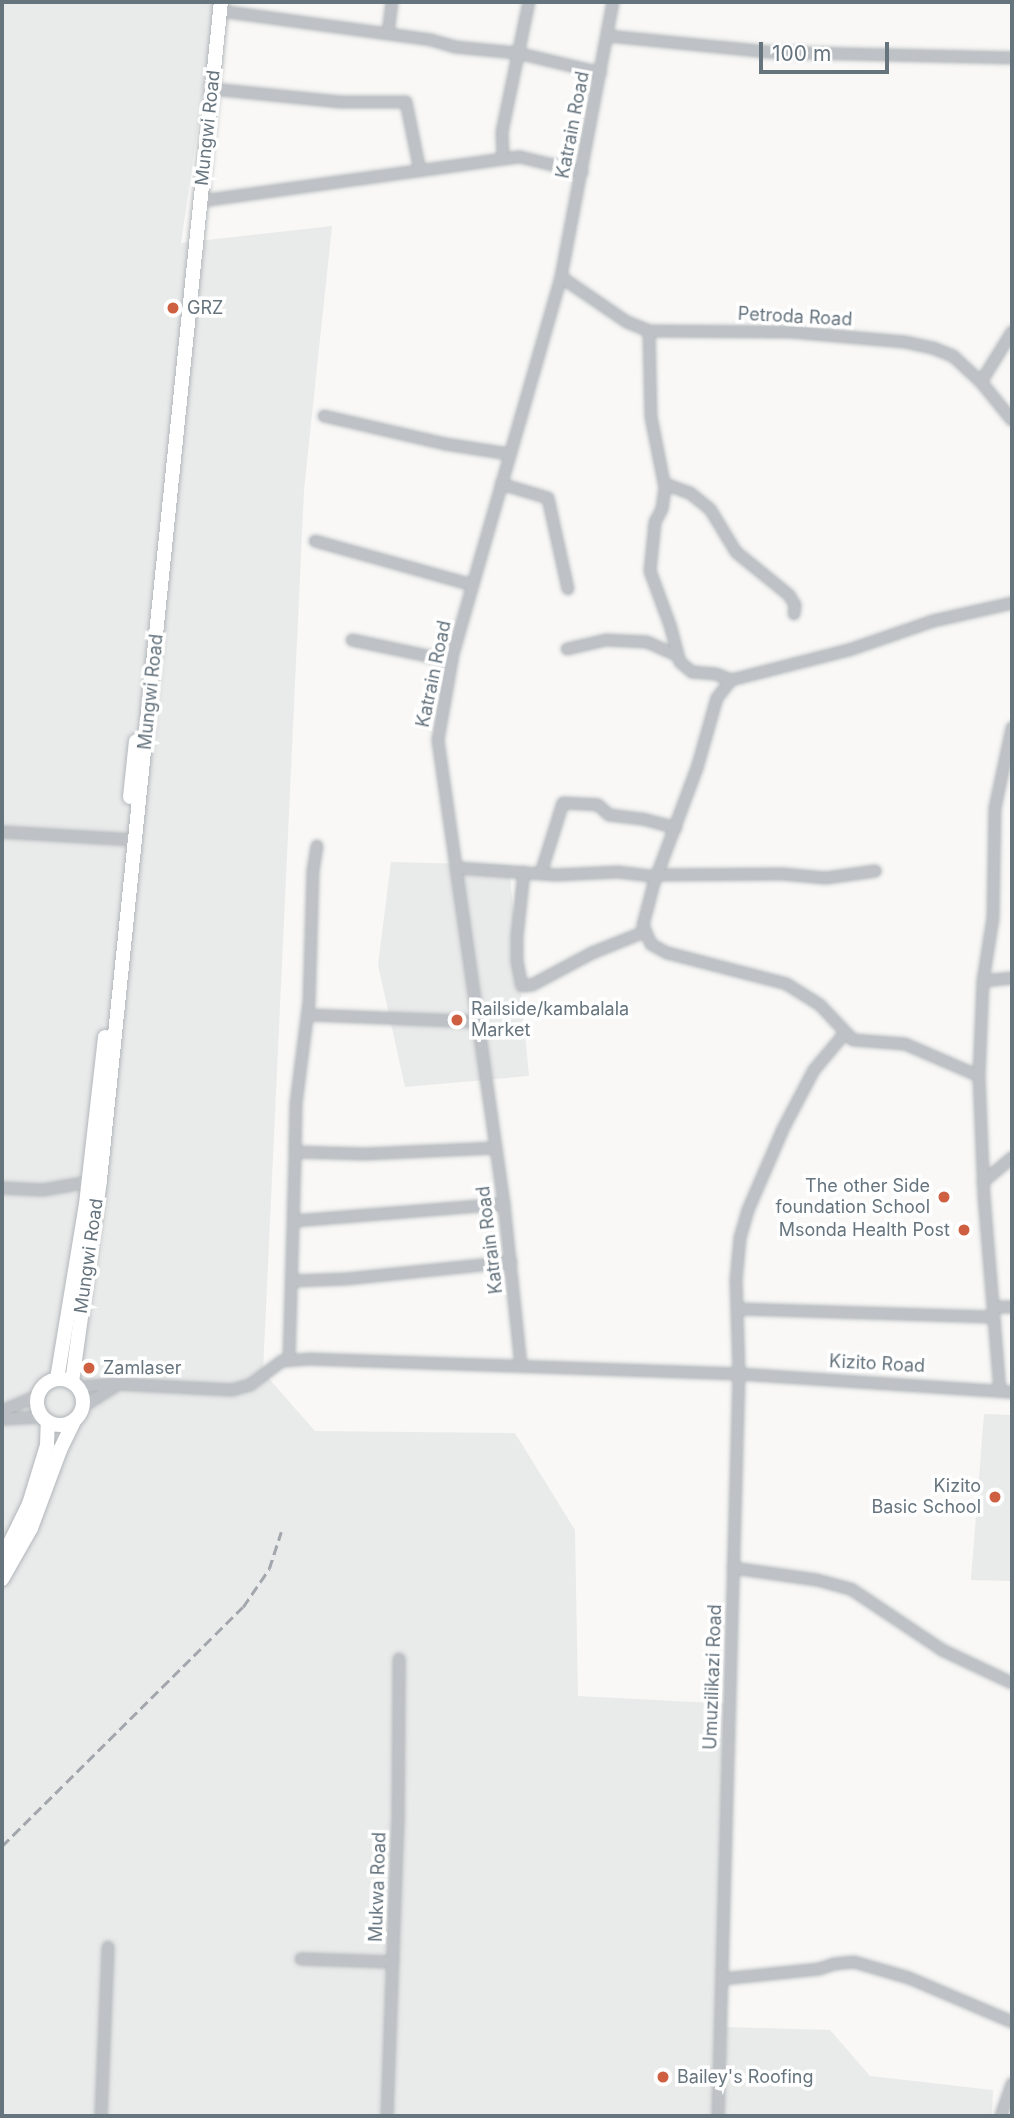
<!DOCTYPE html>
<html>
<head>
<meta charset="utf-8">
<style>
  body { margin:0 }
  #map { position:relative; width:1014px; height:2118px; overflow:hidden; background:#f9f8f7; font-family:Inter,sans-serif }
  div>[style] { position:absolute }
  .built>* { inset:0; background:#e9eaea }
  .roads { filter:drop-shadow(0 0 2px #b2b7ba) drop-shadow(0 0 2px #b2b7ba) }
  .minor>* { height:10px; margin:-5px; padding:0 5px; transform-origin:5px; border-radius:5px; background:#bec2c6 }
  .major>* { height:14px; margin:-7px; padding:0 7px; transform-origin:7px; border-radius:7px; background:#fff }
  .major>.ring { margin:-7px; padding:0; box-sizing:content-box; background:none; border:14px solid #fff; border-radius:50% }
  .rail>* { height:2.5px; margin-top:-1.25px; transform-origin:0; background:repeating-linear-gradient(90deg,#a1a7ac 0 10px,transparent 0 15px) }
  .dots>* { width:19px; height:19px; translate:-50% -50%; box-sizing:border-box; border:4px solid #fff; border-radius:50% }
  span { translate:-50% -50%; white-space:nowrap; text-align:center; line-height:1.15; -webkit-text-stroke:7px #fff; paint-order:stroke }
  .street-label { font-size:18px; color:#66747e }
  .poi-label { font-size:18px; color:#66747e }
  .left { translate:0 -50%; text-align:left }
  .right { translate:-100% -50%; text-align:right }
  .frame { position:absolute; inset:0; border:4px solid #66747e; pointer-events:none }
  .scale { position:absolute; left:759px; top:42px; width:130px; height:32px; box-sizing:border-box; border:4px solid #66747e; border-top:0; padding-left:9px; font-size:21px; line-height:24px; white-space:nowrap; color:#66747e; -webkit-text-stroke:5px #fff; paint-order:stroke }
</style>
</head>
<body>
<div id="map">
  <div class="built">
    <i style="clip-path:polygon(2px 2px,216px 2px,181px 243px,332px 226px,304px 490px,263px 1372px,315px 1431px,515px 1433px,575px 1530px,578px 1696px,732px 1704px,724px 2027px,830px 2030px,870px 2076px,993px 2090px,992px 2116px,2px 2116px)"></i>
    <i style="clip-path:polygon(391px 862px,509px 865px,529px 1076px,405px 1087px,378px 965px)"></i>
    <i style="clip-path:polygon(984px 1414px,1012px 1415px,1012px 1581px,971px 1580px)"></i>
  </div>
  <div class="roads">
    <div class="minor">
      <i style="left:220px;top:11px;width:213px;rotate:7.8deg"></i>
      <i style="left:431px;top:40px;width:25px;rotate:16deg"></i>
      <i style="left:455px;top:47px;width:62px;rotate:5.5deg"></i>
      <i style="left:517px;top:53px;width:86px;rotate:13.4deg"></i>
      <i style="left:388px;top:34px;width:32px;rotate:-83deg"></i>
      <i style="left:608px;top:36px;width:161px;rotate:5.7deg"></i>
      <i style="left:768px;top:52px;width:244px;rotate:1.4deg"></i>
      <i style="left:212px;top:89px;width:129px;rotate:5.8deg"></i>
      <i style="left:340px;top:102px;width:66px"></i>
      <i style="left:406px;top:102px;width:70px;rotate:78.5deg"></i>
      <i style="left:503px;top:159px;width:27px;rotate:-92deg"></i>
      <i style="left:502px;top:132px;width:133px;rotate:-78.3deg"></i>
      <i style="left:201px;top:201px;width:322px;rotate:-7.9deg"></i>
      <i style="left:520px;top:157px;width:64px;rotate:13.6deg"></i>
      <i style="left:561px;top:277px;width:80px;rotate:34.3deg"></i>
      <i style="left:627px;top:322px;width:24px;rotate:22deg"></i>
      <i style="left:649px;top:331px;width:142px;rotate:0.4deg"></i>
      <i style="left:791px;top:332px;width:114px;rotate:5deg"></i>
      <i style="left:905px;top:342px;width:29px;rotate:12deg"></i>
      <i style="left:933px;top:348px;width:22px;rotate:22deg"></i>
      <i style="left:953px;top:356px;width:38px;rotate:43deg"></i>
      <i style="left:981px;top:382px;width:49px;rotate:50.8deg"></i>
      <i style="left:649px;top:331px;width:86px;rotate:88.7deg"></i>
      <i style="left:651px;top:417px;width:72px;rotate:78.8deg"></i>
      <i style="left:665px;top:488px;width:21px;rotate:98deg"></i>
      <i style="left:662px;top:509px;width:15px;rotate:118deg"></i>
      <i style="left:655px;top:522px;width:49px;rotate:95.8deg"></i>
      <i style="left:650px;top:571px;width:58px;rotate:69.7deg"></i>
      <i style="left:670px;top:625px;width:38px;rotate:75deg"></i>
      <i style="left:680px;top:662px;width:16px;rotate:40deg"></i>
      <i style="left:692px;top:672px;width:24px;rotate:5deg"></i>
      <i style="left:716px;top:674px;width:16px;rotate:22deg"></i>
      <i style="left:981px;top:382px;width:59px;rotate:-58.2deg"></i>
      <i style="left:324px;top:416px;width:124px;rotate:13deg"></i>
      <i style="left:445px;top:444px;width:65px;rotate:8.9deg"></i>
      <i style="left:501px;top:484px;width:49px;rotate:16.6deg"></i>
      <i style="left:548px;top:498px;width:93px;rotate:77.6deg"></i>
      <i style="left:665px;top:484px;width:27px;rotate:20deg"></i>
      <i style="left:690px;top:493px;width:26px;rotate:39deg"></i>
      <i style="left:710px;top:509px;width:50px;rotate:58.8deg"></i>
      <i style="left:736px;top:552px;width:68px;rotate:39.1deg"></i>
      <i style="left:789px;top:595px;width:12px;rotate:59deg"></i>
      <i style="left:795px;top:605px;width:9px;rotate:96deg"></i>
      <i style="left:315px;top:541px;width:164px;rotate:15.6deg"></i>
      <i style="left:352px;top:640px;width:102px;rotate:11.9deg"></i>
      <i style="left:567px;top:649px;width:40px;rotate:-13deg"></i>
      <i style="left:606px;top:640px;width:41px;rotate:2.8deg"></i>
      <i style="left:647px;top:642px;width:32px;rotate:24deg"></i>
      <i style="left:2px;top:832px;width:133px;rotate:3.4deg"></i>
      <i style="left:317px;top:846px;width:24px;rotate:99deg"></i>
      <i style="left:313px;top:870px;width:132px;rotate:91.7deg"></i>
      <i style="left:309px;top:1002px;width:103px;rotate:97.3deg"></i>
      <i style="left:296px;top:1104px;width:48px;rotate:91.2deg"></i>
      <i style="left:295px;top:1152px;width:70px;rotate:1.6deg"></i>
      <i style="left:365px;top:1154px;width:131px;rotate:-2.6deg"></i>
      <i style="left:458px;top:868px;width:98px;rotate:4.1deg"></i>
      <i style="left:556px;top:875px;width:62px;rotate:-2.8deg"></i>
      <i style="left:618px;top:872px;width:38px;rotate:7deg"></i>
      <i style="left:524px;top:872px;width:64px;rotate:96.2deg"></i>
      <i style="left:517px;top:936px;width:25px;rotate:90deg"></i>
      <i style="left:517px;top:961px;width:25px;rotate:79deg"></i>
      <i style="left:522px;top:986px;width:10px;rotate:-6deg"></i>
      <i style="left:532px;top:985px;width:68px;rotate:-28.1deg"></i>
      <i style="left:592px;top:953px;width:56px;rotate:-22deg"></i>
      <i style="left:541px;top:873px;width:73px;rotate:-72.6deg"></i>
      <i style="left:563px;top:803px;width:35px;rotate:3deg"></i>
      <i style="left:598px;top:805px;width:15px;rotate:42deg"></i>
      <i style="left:609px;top:815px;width:34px;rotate:7deg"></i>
      <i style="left:643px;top:819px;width:34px;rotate:15deg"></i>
      <i style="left:657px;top:875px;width:125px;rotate:-0.5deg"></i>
      <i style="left:782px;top:874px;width:44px;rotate:5.2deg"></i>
      <i style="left:826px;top:878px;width:50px;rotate:-8deg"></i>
      <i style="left:983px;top:981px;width:29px;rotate:-6deg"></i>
      <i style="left:308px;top:1015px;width:171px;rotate:2.3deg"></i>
      <i style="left:979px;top:1076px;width:81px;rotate:-156.6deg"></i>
      <i style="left:905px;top:1044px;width:52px;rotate:-175.6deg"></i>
      <i style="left:853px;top:1040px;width:48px;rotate:-133.3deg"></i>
      <i style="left:820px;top:1005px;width:39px;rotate:-148deg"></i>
      <i style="left:787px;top:984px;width:124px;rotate:-165.5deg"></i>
      <i style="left:667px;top:953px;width:18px;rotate:-151deg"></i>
      <i style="left:651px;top:944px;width:21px;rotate:-113deg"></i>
      <i style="left:643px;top:925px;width:43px;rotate:-75.3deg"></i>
      <i style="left:654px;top:883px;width:123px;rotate:-69.5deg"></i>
      <i style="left:697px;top:768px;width:73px;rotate:-74.1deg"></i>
      <i style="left:717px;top:698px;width:23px;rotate:-52deg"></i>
      <i style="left:731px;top:680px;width:122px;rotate:-14.3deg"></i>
      <i style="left:849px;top:650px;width:89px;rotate:-19deg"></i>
      <i style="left:933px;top:621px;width:81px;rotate:-12.8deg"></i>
      <i style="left:983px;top:1182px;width:38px;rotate:-40deg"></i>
      <i style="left:2px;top:1188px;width:41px;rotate:2.8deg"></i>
      <i style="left:43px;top:1190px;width:47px;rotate:-9.9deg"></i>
      <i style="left:294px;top:1221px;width:211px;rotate:-4.6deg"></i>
      <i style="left:292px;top:1281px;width:54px;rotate:-2.1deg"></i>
      <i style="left:346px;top:1279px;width:166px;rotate:-5.9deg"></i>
      <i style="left:993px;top:1307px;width:19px"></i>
      <i style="left:737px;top:1309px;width:257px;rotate:1.8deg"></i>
      <i style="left:289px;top:1360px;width:208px;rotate:-88.3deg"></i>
      <i style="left:521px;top:1366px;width:163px;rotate:-96deg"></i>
      <i style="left:504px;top:1204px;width:469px;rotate:-98.1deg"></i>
      <i style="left:438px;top:740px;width:87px;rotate:-80.1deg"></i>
      <i style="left:453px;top:654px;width:392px;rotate:-74deg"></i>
      <i style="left:561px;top:277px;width:280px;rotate:-79.3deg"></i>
      <i style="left:77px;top:1387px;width:41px;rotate:-4.2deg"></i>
      <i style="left:118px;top:1384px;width:114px;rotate:3deg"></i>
      <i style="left:232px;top:1390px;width:19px;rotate:-16deg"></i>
      <i style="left:250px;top:1385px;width:40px;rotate:-37deg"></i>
      <i style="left:282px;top:1361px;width:27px;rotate:-4deg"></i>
      <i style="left:309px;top:1359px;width:430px;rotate:2deg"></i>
      <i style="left:739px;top:1374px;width:274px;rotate:3.8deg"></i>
      <i style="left:1000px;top:1391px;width:196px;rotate:-94.7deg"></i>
      <i style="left:984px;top:1196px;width:120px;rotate:-92.4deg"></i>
      <i style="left:979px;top:1076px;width:95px;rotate:-87.6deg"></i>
      <i style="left:983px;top:981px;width:64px;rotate:-81deg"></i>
      <i style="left:993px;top:918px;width:110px;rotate:-89deg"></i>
      <i style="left:995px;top:808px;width:82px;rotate:-78deg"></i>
      <i style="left:82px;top:1407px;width:39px;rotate:-32deg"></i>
      <i style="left:2px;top:1411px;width:38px;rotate:-23deg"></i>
      <i style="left:2px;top:1419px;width:40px;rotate:-2.9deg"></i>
      <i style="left:733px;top:1568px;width:85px;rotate:8.1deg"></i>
      <i style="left:817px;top:1580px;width:35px;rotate:15deg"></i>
      <i style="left:851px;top:1589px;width:110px;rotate:33.8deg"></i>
      <i style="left:942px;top:1650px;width:77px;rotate:25.2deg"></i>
      <i style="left:301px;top:1959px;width:92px;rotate:1.9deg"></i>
      <i style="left:722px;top:1979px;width:98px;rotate:-5.9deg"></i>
      <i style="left:819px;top:1969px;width:16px;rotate:-18deg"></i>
      <i style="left:834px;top:1964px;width:20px;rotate:-6deg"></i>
      <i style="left:854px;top:1962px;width:57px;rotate:16.2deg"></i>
      <i style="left:909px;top:1978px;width:112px;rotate:23.1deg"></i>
      <i style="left:101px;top:2116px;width:169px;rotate:-87.6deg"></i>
      <i style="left:387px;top:2116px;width:294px;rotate:-87.9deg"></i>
      <i style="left:398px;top:1822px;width:163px;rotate:-89.6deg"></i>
      <i style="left:718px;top:2116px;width:742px;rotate:-88.38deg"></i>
      <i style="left:739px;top:1374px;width:93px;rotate:-91.8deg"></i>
      <i style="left:736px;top:1281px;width:43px;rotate:-84.7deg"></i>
      <i style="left:740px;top:1238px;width:29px;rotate:-74deg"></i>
      <i style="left:748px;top:1210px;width:88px;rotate:-66.6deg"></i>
      <i style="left:783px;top:1129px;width:67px;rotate:-62.3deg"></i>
      <i style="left:814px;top:1070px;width:48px;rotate:-50deg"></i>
      <i style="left:1001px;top:2116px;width:34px;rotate:-71deg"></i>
    </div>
    <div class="major">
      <i style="left:130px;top:797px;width:56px;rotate:-83.9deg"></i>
      <i class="ring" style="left:37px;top:1379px;width:32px;height:32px"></i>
      <i style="left:57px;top:1379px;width:177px;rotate:-80.6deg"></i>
      <i style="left:86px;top:1204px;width:168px;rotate:-83.5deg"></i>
      <i style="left:72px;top:1382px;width:204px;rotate:-82.1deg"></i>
      <i style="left:100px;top:1180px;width:1184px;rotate:-84.14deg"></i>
      <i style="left:2px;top:1559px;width:61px;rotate:-63.9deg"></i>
      <i style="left:29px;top:1504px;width:62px;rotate:-73deg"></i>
      <i style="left:47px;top:1445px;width:23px;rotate:-88deg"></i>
      <i style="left:2px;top:1579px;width:59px;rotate:-60.4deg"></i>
      <i style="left:31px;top:1528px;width:83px;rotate:-69.6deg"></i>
      <i style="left:60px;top:1450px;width:34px;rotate:-64deg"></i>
    </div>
  </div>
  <div class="rail">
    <i style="left:2px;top:1846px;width:339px;rotate:-44.8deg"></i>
    <i style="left:243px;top:1607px;width:46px;rotate:-55.6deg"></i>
    <i style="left:269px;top:1569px;width:39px;rotate:-72deg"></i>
  </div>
  <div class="dots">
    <i style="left:173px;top:308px;background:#ce6041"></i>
    <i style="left:457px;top:1020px;background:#ce6041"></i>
    <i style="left:944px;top:1197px;background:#ce6041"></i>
    <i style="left:964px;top:1230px;background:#ce6041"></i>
    <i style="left:89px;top:1368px;background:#ce6041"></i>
    <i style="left:995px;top:1497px;background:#ce6041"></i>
    <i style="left:663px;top:2077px;background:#ce6041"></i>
  </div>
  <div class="street-label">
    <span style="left:573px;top:125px;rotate:-79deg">Katrain Road</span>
    <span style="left:208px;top:128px;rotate:-84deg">Mungwi Road</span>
    <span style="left:795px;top:317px;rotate:3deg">Petroda Road</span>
    <span style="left:434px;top:674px;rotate:-78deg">Katrain Road</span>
    <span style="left:151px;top:692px;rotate:-84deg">Mungwi Road</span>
    <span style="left:490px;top:1240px;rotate:-97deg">Katrain Road</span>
    <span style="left:89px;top:1256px;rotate:-82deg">Mungwi Road</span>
    <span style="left:877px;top:1364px;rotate:3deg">Kizito Road</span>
    <span style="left:713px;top:1677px;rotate:-88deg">Umuzilikazi Road</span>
    <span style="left:378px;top:1887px;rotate:-88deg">Mukwa Road</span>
  </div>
  <div class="poi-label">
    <span class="left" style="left:187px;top:308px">GRZ</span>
    <span class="left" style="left:471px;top:1020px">Railside/kambalala<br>Market</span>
    <span class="right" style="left:930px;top:1197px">The other Side<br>foundation School</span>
    <span class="right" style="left:950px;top:1230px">Msonda Health Post</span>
    <span class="left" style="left:103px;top:1368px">Zamlaser</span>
    <span class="right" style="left:981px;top:1497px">Kizito<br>Basic School</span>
    <span class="left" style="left:677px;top:2077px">Bailey's Roofing</span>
  </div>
  <div class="frame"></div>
  <div class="scale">100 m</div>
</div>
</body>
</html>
